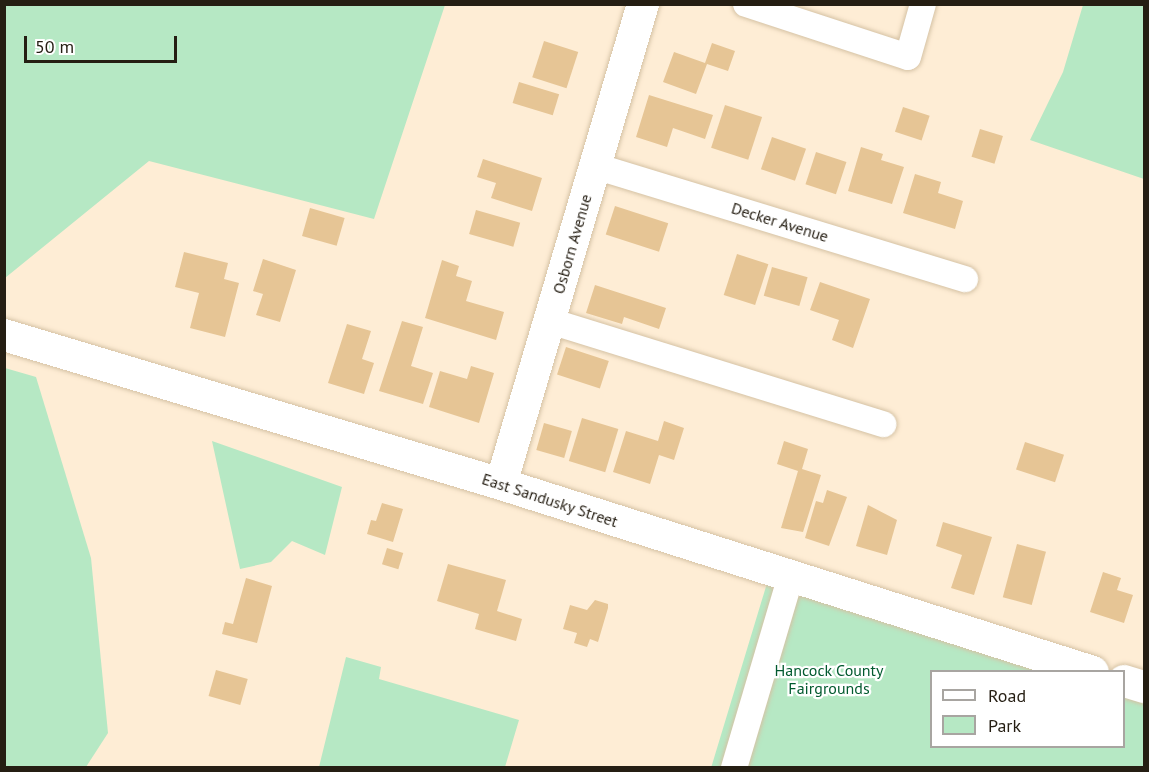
<!DOCTYPE html>
<html>
<head>
<meta charset="utf-8">
<style>
  body { margin:0 }
  #map { position:relative; width:1149px; height:772px; overflow:hidden; background:#feedd5; font-family:"PT Sans",sans-serif }
  div>[style] { position:absolute }
  .green>* { inset:0; background:#b6e8c4 }
  .building>* { inset:0; background:#e6c595; transform-origin:0 0 }
  .roads { filter:drop-shadow(0 0 2px #d5c2a4) drop-shadow(0 0 2px #d5c2a4) }
  .minor>* { height:26px; margin:-13px; padding:0 13px; transform-origin:13px; border-radius:13px; background:#fff }
  .major>* { height:32px; margin:-16px; padding:0 16px; transform-origin:16px; border-radius:16px; background:#fff }
  span { translate:-50% -50%; white-space:nowrap; text-align:center; line-height:1.15; -webkit-text-stroke:4.5px #fff; paint-order:stroke }
  .street-label { font-size:16px; color:#251e13 }
  .park-label { font-size:16px; color:#025a2f }
  .frame { position:absolute; inset:0; border:6px solid #251e13; pointer-events:none }
  .legend { position:absolute; left:930px; top:670px; width:195px; height:78px; box-sizing:border-box; background:#fff; border:2px solid #a8a5a1; margin:0; padding:8px 10px; list-style:none; font-size:18px; color:#251e13 }
  .legend li { display:flex; align-items:center; gap:12px; height:30px }
  .legend b { width:30px; border:2px solid #a8a5a1 }
  .scale { position:absolute; left:24px; top:36px; width:153px; height:27px; box-sizing:border-box; border:3px solid #251e13; border-top:0; padding-left:8px; font-size:18px; line-height:21px; white-space:nowrap; color:#251e13; -webkit-text-stroke:4px #fff; paint-order:stroke }
</style>
</head>
<body>
<div id="map">
  <div class="green">
    <i style="clip-path:polygon(5px 4px,445px 4px,445px 5px,374px 219px,149px 161px,5px 278px)"></i>
    <i style="clip-path:polygon(1083px 5px,1144px 5px,1144px 179px,1030px 140px,1063px 72px)"></i>
    <i style="clip-path:polygon(5px 368px,36px 377px,91px 558px,108px 733px,86px 767px,5px 767px)"></i>
    <i style="clip-path:polygon(212px 441px,342px 487px,325px 555px,292px 541px,271px 562px,240px 569px)"></i>
    <i style="clip-path:polygon(771px 570px,1092px 671px,932px 672px,932px 746px,1124px 746px,1124px 681px,1144px 688px,1144px 767px,711px 768px)"></i>
    <i style="clip-path:polygon(346px 657px,381px 667px,379px 679px,519px 720px,505px 767px,319px 767px)"></i>
  </div>
  <div class="building">
    <i style="left:544px;top:41px;width:36px;height:38px;rotate:18deg"></i>
    <i style="clip-path:polygon(712px 43px,735px 51px,728px 71px,707px 64px,696px 94px,663px 82px,674px 52px,705px 63px)"></i>
    <i style="left:519px;top:82px;width:42px;height:22px;rotate:17deg"></i>
    <i style="clip-path:polygon(649px 95px,713px 115px,705px 139px,673px 128px,667px 147px,636px 137px)"></i>
    <i style="left:725px;top:105px;width:39px;height:45px;rotate:18deg"></i>
    <i style="left:903px;top:107px;width:28px;height:26px;rotate:18deg"></i>
    <i style="left:980px;top:129px;width:24px;height:29px;rotate:17deg"></i>
    <i style="left:772px;top:137px;width:36px;height:34px;rotate:19deg"></i>
    <i style="clip-path:polygon(861px 147px,883px 154px,881px 160px,904px 167px,892px 204px,848px 191px)"></i>
    <i style="left:816px;top:152px;width:32px;height:34px;rotate:18deg"></i>
    <i style="clip-path:polygon(483px 159px,542px 178px,532px 211px,491px 198px,496px 183px,477px 177px)"></i>
    <i style="clip-path:polygon(915px 174px,941px 182px,938px 193px,963px 201px,955px 229px,903px 213px)"></i>
    <i style="left:615px;top:206px;width:56px;height:30px;rotate:18deg"></i>
    <i style="left:310px;top:208px;width:36px;height:29px;rotate:16deg"></i>
    <i style="left:476px;top:210px;width:46px;height:25px;rotate:16deg"></i>
    <i style="clip-path:polygon(184px 252px,228px 263px,224px 279px,239px 283px,225px 337px,190px 328px,199px 293px,175px 287px)"></i>
    <i style="left:737px;top:254px;width:33px;height:43px;rotate:18deg"></i>
    <i style="clip-path:polygon(263px 259px,296px 270px,280px 322px,256px 315px,263px 294px,253px 291px)"></i>
    <i style="clip-path:polygon(442px 260px,459px 266px,456px 276px,472px 281px,466px 301px,504px 312px,496px 340px,425px 318px)"></i>
    <i style="left:772px;top:267px;width:37px;height:30px;rotate:16deg"></i>
    <i style="clip-path:polygon(820px 282px,870px 299px,853px 348px,832px 340px,839px 320px,810px 310px)"></i>
    <i style="clip-path:polygon(595px 285px,666px 308px,659px 329px,624px 317px,622px 324px,586px 313px)"></i>
    <i style="clip-path:polygon(402px 321px,423px 327px,411px 366px,433px 373px,423px 404px,379px 391px)"></i>
    <i style="clip-path:polygon(347px 324px,371px 331px,362px 359px,374px 363px,364px 394px,328px 383px)"></i>
    <i style="left:566px;top:347px;width:45px;height:29px;rotate:18deg"></i>
    <i style="clip-path:polygon(471px 366px,494px 373px,479px 423px,429px 407px,440px 371px,467px 379px)"></i>
    <i style="left:582px;top:418px;width:38px;height:45px;rotate:17deg"></i>
    <i style="clip-path:polygon(664px 421px,684px 428px,674px 460px,659px 455px,650px 484px,613px 472px,626px 431px,658px 441px)"></i>
    <i style="left:544px;top:423px;width:29px;height:28px;rotate:16deg"></i>
    <i style="clip-path:polygon(784px 441px,808px 449px,802px 469px,821px 475px,803px 532px,781px 528px,798px 471px,777px 464px)"></i>
    <i style="left:1025px;top:442px;width:41px;height:29px;rotate:18deg"></i>
    <i style="clip-path:polygon(827px 490px,847px 497px,829px 546px,805px 538px,816px 501px,823px 503px)"></i>
    <i style="clip-path:polygon(382px 503px,403px 509px,393px 542px,367px 534px,371px 520px,376px 521px)"></i>
    <i style="clip-path:polygon(868px 505px,897px 520px,887px 555px,856px 546px)"></i>
    <i style="clip-path:polygon(943px 522px,992px 537px,974px 595px,951px 588px,962px 555px,936px 546px)"></i>
    <i style="left:1017px;top:544px;width:30px;height:55px;rotate:15deg"></i>
    <i style="left:387px;top:548px;width:17px;height:17px;rotate:17deg"></i>
    <i style="clip-path:polygon(448px 564px,506px 580px,497px 611px,522px 619px,516px 641px,475px 629px,479px 614px,437px 601px)"></i>
    <i style="clip-path:polygon(1103px 572px,1121px 578px,1117px 590px,1133px 595px,1124px 623px,1090px 612px)"></i>
    <i style="clip-path:polygon(246px 578px,272px 586px,257px 643px,222px 634px,225px 622px,233px 624px)"></i>
    <i style="clip-path:polygon(595px 600px,608px 604px,608px 608px,598px 642px,590px 639px,587px 647px,574px 643px,577px 633px,563px 629px,570px 605px,587px 610px)"></i>
    <i style="left:216px;top:670px;width:33px;height:27px;rotate:16deg"></i>
  </div>
  <div class="roads">
    <div class="minor">
      <i style="left:746px;top:4px;width:170px;rotate:18.1deg"></i>
      <i style="left:908px;top:57px;width:55px;rotate:-74.2deg"></i>
      <i style="left:595px;top:166px;width:387px;rotate:17deg"></i>
      <i style="left:550px;top:321px;width:349px;rotate:17.2deg"></i>
      <i style="left:734px;top:768px;width:200px;rotate:-73.5deg"></i>
    </div>
    <div class="major">
      <i style="left:4px;top:335px;width:519px;rotate:16.69deg"></i>
      <i style="left:501px;top:484px;width:621px;rotate:17.62deg"></i>
      <i style="left:501px;top:484px;width:501px;rotate:-73.52deg"></i>
      <i style="left:1124px;top:681px;width:21px;rotate:17deg"></i>
    </div>
  </div>
  <div class="street-label">
    <span style="left:780px;top:222px;rotate:17deg">Decker Avenue</span>
    <span style="left:572px;top:244px;rotate:-74deg">Osborn Avenue</span>
    <span style="left:550px;top:500px;rotate:18deg">East Sandusky Street</span>
  </div>
  <div class="park-label">
    <span style="left:829px;top:679px">Hancock County<br>Fairgrounds</span>
  </div>
  <div class="frame"></div>
  <ul class="legend">
  <li><b style="height:8px;background:#fff"></b>Road</li>
  <li><b style="height:16px;background:#b6e8c4"></b>Park</li>
  </ul>
  <div class="scale">50 m</div>
</div>
</body>
</html>
